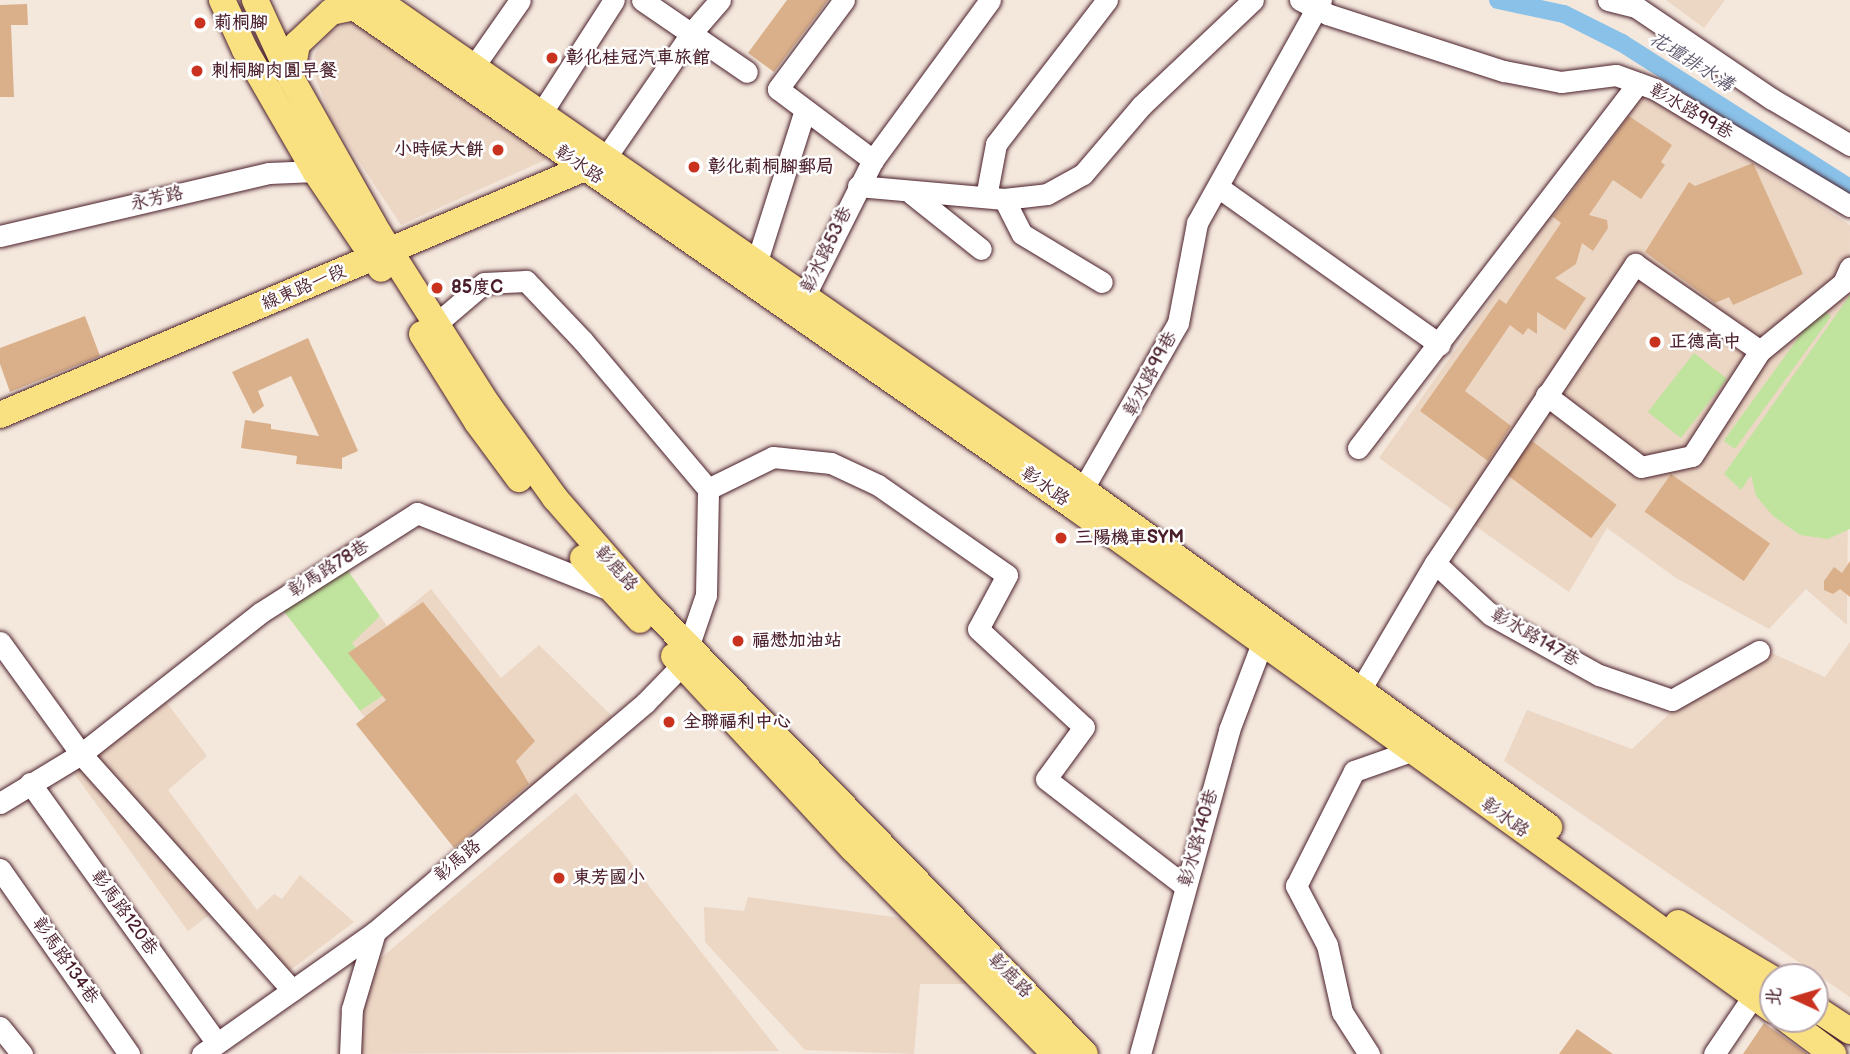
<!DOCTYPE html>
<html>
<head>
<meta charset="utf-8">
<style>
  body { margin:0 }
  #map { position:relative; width:1850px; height:1054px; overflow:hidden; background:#f4e7dc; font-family:"Balsamiq Sans","LXGW WenKai TC",sans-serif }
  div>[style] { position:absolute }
  .built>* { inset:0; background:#ecd6c4 }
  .green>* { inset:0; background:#c0e49e; transform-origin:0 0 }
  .canal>* { height:18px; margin:-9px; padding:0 9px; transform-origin:9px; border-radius:9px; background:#8ac1e8 }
  .building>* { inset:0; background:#dab08b; transform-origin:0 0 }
  .roads { filter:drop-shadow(0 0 2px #4a1f2b) drop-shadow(0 0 2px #4a1f2b) }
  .minor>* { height:21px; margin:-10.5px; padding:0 10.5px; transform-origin:10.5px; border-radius:10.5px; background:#fff }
  .major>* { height:26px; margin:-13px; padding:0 13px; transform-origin:13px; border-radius:13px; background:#f9e181 }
  .dots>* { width:19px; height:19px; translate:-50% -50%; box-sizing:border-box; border:4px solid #fff; border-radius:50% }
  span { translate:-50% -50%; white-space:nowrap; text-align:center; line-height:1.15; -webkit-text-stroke:5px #fff; paint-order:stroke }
  .poi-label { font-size:18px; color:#4a1f2b; font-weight:700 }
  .left { translate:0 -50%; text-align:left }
  .right { translate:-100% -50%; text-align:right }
  .street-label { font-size:18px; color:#4a1f2b }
  .water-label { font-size:19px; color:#60586d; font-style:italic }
  .north { position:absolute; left:1759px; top:963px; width:70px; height:70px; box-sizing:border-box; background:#fff; border:2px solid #b7a5aa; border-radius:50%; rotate:274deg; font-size:19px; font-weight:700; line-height:28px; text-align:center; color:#4a1f2b }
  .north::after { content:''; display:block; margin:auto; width:24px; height:32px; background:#c8321e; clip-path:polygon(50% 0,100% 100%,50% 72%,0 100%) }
</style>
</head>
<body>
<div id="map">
  <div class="built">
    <i style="clip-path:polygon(1666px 0,1725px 0,1704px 28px)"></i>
    <i style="clip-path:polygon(355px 21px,546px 152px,545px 160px,401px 225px,331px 119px,313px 70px,315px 54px,327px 33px)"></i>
    <i style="clip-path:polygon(1639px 90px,1850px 225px,1847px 625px,1806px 589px,1769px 629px,1676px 578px,1607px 528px,1569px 592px,1379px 458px)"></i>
    <i style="clip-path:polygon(431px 589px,501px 678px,539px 645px,616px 720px,460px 843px,360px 711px,390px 691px,351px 642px,380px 616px,387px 626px)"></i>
    <i style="clip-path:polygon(1850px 642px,1850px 997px,1504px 761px,1527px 710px,1632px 749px,1684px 700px,1767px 651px,1825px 677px)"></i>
    <i style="clip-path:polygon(158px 691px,207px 756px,168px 790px,257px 910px,274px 894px,282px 899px,300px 875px,354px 922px,284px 975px,212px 913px,188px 931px,63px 758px)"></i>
    <i style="clip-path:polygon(576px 793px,779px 1051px,356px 1054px,360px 1006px,375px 963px)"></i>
    <i style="clip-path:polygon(748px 897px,915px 920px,975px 984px,920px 984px,914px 1054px,805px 1050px,705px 942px,704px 907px,744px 911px)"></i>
  </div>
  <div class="green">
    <i style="clip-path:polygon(1850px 295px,1850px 529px,1828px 539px,1800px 535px,1773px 516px,1756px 496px,1751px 475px,1741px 490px,1724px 474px)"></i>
    <i style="left:1820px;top:308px;width:14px;height:164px;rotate:36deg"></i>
    <i style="left:1694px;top:353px;width:42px;height:75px;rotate:38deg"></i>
    <i style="clip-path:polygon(341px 561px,380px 616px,352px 643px,390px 691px,360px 711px,279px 605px)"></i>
  </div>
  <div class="canal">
    <i style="left:1498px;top:0;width:67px;rotate:12deg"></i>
    <i style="left:1564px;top:14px;width:65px;rotate:26.6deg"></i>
    <i style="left:1622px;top:43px;width:270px;rotate:32.5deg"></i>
  </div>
  <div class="building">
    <i style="clip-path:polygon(787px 0,828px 0,774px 72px,748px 53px)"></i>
    <i style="clip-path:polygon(27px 4px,28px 25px,11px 25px,14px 97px,0 97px,0 5px)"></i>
    <i style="clip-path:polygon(1629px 116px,1672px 145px,1661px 162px,1665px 165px,1641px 199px,1613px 180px,1589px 215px,1607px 220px,1608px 228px,1593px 251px,1582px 243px,1576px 264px,1555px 278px,1586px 298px,1565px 330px,1537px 312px,1537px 334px,1528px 328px,1523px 335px,1510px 325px,1465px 391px,1511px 426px,1488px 461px,1420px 411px,1499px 299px,1506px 304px,1561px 223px,1553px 217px)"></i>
    <i style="clip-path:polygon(1753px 163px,1803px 274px,1733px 305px,1729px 297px,1715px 303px,1645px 252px,1689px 182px,1695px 186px)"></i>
    <i style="clip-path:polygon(85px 316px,100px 356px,10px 392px,0 364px,0 348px)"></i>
    <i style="clip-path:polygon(308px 338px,358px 451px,342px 458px,342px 469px,296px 464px,297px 456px,241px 448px,245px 420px,271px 424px,271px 429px,319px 436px,291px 376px,258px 391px,264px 406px,253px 414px,232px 372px)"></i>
    <i style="left:1532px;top:441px;width:106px;height:42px;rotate:37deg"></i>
    <i style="left:1671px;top:474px;width:121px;height:46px;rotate:35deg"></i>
    <i style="clip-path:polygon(1850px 561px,1850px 597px,1840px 589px,1833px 594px,1824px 590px,1824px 581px,1834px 567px,1842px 573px)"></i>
    <i style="clip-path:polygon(423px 602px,535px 741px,516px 761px,529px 784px,454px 848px,356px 724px,386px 700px,348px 653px)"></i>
    <i style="clip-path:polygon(1764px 1023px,1782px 1036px,1807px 1054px,1743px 1054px)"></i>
    <i style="clip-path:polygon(1577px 1029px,1613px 1054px,1559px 1054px)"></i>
  </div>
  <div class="roads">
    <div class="minor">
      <i style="left:642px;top:0;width:127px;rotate:34.4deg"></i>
      <i style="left:844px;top:0;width:111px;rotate:126.6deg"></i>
      <i style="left:778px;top:89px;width:119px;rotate:36.8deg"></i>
      <i style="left:1300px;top:0;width:30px;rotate:27deg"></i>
      <i style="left:1327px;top:14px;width:186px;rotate:17.9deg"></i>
      <i style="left:1504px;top:71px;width:58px;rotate:10.9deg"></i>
      <i style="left:1561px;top:82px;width:55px;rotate:-7.3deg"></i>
      <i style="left:1616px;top:75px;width:41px;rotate:19.7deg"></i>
      <i style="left:1655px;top:89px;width:227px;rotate:31deg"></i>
      <i style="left:1608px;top:0;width:29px;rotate:14deg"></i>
      <i style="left:1636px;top:7px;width:164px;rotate:34.1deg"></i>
      <i style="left:1772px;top:99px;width:91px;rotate:30.5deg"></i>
      <i style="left:474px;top:66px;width:80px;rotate:-55.1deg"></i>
      <i style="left:542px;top:112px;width:133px;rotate:-57.3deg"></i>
      <i style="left:606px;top:157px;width:153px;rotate:-55.4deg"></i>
      <i style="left:693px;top:31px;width:41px;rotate:-48.9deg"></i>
      <i style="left:858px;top:186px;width:147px;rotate:5.1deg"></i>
      <i style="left:1004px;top:199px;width:43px;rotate:-6.6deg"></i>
      <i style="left:1047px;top:194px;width:41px;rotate:-29.1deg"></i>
      <i style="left:1083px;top:174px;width:89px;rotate:-49.5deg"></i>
      <i style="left:1141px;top:106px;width:154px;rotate:-43.4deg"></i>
      <i style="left:1218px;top:187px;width:272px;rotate:35.4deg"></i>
      <i style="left:912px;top:194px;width:88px;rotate:38.6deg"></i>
      <i style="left:986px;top:197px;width:54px;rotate:-79.3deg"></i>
      <i style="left:996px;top:144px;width:182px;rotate:-52.4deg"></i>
      <i style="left:1004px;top:199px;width:39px;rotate:63deg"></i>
      <i style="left:1022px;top:234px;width:93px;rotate:31deg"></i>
      <i style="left:0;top:236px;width:276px;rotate:-13.2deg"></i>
      <i style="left:269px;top:173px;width:46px;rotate:-2.5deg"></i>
      <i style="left:757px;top:261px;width:158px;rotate:-72.4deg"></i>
      <i style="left:798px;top:309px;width:167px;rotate:-63.3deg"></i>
      <i style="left:873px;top:160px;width:198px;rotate:-53.8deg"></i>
      <i style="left:1546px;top:395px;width:119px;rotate:37.2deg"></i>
      <i style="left:1641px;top:467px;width:52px;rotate:-12.2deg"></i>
      <i style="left:1692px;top:456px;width:125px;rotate:-57.1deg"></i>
      <i style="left:1760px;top:351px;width:107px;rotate:-39.3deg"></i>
      <i style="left:1843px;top:283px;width:17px;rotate:-66deg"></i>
      <i style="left:1358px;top:448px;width:460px;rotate:-52.5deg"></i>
      <i style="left:708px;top:489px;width:72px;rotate:-26.2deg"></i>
      <i style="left:773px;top:457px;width:58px;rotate:5.9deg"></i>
      <i style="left:831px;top:463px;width:52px;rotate:25.1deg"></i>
      <i style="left:878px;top:485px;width:157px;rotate:34.9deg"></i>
      <i style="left:1007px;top:575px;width:61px;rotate:118.2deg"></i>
      <i style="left:978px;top:629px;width:144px;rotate:42.8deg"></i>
      <i style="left:1084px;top:727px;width:64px;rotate:126.2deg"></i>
      <i style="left:1046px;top:779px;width:175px;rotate:37.6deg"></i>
      <i style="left:1076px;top:501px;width:205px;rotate:-60.2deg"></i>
      <i style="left:1178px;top:323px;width:102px;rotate:-79.2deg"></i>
      <i style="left:1197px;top:223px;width:255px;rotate:-60.9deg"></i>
      <i style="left:1435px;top:563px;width:360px;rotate:-56.2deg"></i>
      <i style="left:1635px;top:264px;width:152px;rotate:34.8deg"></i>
      <i style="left:0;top:642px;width:138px;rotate:54.1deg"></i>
      <i style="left:81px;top:754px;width:317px;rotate:48.2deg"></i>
      <i style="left:1353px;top:702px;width:161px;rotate:-59.5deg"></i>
      <i style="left:1435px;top:563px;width:76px;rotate:42.9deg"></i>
      <i style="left:1491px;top:615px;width:124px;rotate:29.1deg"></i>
      <i style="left:1599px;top:675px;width:77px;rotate:18.9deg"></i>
      <i style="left:1672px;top:700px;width:100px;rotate:-29.4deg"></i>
      <i style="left:30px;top:783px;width:320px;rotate:54.3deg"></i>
      <i style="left:0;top:803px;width:95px;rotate:-31.2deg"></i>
      <i style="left:81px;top:754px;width:228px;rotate:-38.2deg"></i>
      <i style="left:260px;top:613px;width:186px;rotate:-32.5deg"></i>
      <i style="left:417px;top:513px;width:206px;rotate:21.7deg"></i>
      <i style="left:0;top:869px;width:226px;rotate:55.1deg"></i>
      <i style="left:0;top:1027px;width:35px;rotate:51deg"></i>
      <i style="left:202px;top:1054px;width:212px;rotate:-35.2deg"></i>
      <i style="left:375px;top:932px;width:354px;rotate:-40.3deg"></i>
      <i style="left:645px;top:703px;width:53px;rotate:-45.8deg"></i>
      <i style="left:682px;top:665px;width:74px;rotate:-71.1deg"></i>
      <i style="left:706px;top:595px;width:106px;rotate:-88.9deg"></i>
      <i style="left:708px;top:489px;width:194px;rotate:-130.2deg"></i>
      <i style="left:583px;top:341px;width:83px;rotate:-133.5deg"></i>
      <i style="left:526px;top:281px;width:42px;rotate:177.3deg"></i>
      <i style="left:484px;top:283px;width:62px;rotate:139.6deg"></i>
      <i style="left:350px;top:1054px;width:45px;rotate:-87.5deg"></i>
      <i style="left:352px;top:1009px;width:80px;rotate:-73.4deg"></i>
      <i style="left:1140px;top:1054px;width:336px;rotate:-74.6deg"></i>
      <i style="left:1229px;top:730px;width:93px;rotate:-69.2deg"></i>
      <i style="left:1262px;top:643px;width:16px;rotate:-47deg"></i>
      <i style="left:1369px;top:1054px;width:50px;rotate:-122.7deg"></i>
      <i style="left:1342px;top:1012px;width:69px;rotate:-102.6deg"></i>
      <i style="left:1327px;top:945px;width:67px;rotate:-117.7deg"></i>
      <i style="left:1296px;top:886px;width:129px;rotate:-63.2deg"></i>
      <i style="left:1354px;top:771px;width:60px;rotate:-19.3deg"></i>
      <i style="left:1714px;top:1054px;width:71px;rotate:-55.9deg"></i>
    </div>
    <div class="major">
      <i style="left:222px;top:0;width:55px;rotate:65.3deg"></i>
      <i style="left:245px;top:50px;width:140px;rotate:60deg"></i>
      <i style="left:315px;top:171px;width:118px;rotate:56deg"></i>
      <i style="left:255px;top:0;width:86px;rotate:65.2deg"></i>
      <i style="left:291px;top:78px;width:179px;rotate:60.6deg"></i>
      <i style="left:379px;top:234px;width:203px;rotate:57.5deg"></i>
      <i style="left:488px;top:405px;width:115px;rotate:54.2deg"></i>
      <i style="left:555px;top:498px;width:146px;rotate:48.9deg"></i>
      <i style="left:651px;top:608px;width:622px;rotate:45.78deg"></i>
      <i style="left:344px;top:0;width:887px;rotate:34.76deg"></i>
      <i style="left:1073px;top:506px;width:863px;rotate:35.75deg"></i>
      <i style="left:377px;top:0;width:836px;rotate:34.72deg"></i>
      <i style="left:1064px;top:476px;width:599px;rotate:35.89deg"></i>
      <i style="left:291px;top:78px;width:35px;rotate:-80deg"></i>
      <i style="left:297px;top:44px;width:47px;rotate:-43.3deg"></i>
      <i style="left:331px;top:12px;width:24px;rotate:-12deg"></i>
      <i style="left:422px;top:334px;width:104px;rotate:58deg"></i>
      <i style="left:477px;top:422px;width:71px;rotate:53.6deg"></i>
      <i style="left:0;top:415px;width:650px;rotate:-22.9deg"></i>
      <i style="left:583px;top:558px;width:84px;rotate:47.4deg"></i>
      <i style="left:674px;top:656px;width:263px;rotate:47.2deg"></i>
      <i style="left:853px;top:849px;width:288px;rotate:45.4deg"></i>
      <i style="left:1678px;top:923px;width:110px;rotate:30.5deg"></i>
      <i style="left:1815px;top:1008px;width:42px;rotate:33.3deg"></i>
      <i style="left:1786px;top:1019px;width:59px;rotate:36.7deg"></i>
    </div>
  </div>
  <div class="dots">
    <i style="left:200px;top:23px;background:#c8321e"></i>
    <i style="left:552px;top:58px;background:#c8321e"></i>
    <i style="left:197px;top:71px;background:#c8321e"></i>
    <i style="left:498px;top:150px;background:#c8321e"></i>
    <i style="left:694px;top:167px;background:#c8321e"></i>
    <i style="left:437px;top:288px;background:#c8321e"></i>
    <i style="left:1655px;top:342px;background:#c8321e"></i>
    <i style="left:1061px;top:538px;background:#c8321e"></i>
    <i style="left:738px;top:641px;background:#c8321e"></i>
    <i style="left:669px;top:722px;background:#c8321e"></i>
    <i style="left:559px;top:878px;background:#c8321e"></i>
  </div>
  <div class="poi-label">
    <span class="left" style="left:214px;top:23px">莿桐腳</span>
    <span class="left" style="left:566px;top:58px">彰化桂冠汽車旅館</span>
    <span class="left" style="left:211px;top:71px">刺桐腳肉圓早餐</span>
    <span class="right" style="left:484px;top:150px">小時候大餅</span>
    <span class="left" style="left:708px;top:167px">彰化莿桐腳郵局</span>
    <span class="left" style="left:451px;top:288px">85度C</span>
    <span class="left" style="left:1669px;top:342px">正德高中</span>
    <span class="left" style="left:1075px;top:538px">三陽機車SYM</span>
    <span class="left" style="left:752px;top:641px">福懋加油站</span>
    <span class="left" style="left:683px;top:722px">全聯福利中心</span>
    <span class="left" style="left:573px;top:878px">東芳國小</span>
  </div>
  <div class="street-label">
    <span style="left:1691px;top:112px;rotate:30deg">彰水路99巷</span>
    <span style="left:579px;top:165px;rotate:34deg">彰水路</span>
    <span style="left:157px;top:199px;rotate:-13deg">永芳路</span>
    <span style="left:827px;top:250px;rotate:-64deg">彰水路53巷</span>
    <span style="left:304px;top:288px;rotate:-23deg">線東路一段</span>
    <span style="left:1151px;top:374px;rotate:-62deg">彰水路99巷</span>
    <span style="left:1045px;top:487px;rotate:35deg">彰水路</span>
    <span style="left:329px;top:569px;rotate:-32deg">彰馬路78巷</span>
    <span style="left:616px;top:569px;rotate:48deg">彰鹿路</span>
    <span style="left:1535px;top:638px;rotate:30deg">彰水路147巷</span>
    <span style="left:1505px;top:818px;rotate:36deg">彰水路</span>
    <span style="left:1199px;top:838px;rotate:-74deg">彰水路140巷</span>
    <span style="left:458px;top:861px;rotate:-40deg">彰馬路</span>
    <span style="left:124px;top:913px;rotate:54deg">彰馬路120巷</span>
    <span style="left:65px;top:961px;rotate:55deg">彰馬路134巷</span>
    <span style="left:1010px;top:976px;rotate:46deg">彰鹿路</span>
  </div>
  <div class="water-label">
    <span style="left:1691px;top:62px;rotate:32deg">花壇排水溝</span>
  </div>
  <div class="north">北</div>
</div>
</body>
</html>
